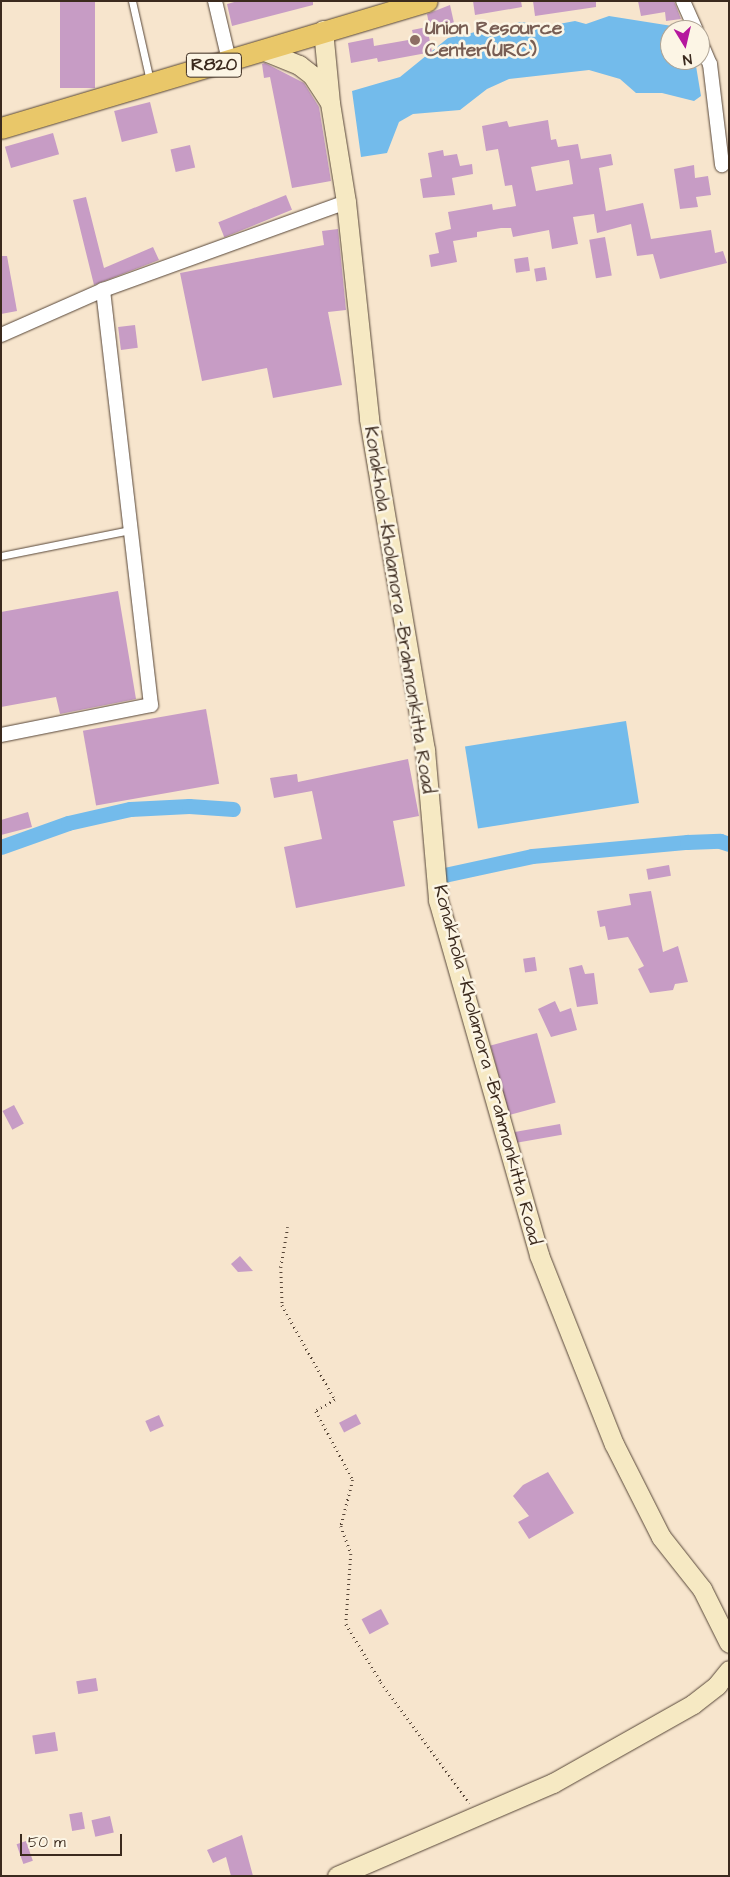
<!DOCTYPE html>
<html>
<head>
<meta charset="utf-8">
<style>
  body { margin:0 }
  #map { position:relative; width:730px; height:1877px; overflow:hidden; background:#f7e5cd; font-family:"Architects Daughter",sans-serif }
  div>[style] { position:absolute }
  .water>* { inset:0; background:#73bbeb; transform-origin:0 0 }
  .canal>* { height:15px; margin:-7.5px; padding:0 7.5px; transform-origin:7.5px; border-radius:7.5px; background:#73bbeb }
  .building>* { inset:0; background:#c79cc5; transform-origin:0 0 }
  .path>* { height:2.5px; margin-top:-1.25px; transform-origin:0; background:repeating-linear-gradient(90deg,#574638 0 1px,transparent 0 5px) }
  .roads { filter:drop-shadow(0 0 1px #574638) drop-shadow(0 0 1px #574638) }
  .service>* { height:7px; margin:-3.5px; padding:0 3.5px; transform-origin:3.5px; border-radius:3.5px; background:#fff }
  .minor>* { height:14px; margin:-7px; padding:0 7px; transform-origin:7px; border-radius:7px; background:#fff }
  .secondary>* { height:19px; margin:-9.5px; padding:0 9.5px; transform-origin:9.5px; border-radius:9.5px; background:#f6e9c3 }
  .primary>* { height:21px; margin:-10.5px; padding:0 10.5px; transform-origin:10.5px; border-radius:10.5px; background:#e9c769 }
  .dots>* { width:14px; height:14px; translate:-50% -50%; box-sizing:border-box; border:2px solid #fcf5e5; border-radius:50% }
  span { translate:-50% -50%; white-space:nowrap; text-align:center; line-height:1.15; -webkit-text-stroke:5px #fcf5e5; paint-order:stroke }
  .shield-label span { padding:1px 4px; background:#fcf5e5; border:1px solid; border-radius:4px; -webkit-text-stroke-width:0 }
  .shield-label { font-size:18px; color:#3b2a1e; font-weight:700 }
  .education-label { font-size:19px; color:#785e54; font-weight:700 }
  .left { translate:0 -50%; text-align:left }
  .street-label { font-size:19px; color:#3b2a1e }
  .frame { position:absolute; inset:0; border:2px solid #3b2a1e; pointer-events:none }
  .north { position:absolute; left:660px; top:20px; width:50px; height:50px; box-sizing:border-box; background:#fcf5e5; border:1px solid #afa495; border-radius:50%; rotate:171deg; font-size:14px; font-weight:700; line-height:20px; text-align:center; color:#3b2a1e }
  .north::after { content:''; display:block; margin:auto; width:18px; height:22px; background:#b5179e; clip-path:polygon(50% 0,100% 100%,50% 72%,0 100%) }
  .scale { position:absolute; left:20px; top:1834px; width:102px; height:22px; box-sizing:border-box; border:2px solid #3b2a1e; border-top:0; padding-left:6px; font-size:15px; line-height:18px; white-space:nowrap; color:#3b2a1e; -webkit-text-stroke:4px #fcf5e5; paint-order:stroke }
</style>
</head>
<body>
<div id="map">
  <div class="water">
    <i style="clip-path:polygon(609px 16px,691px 29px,670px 30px,670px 60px,695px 60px,701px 96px,694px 101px,662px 93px,636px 93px,620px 79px,589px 70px,509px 79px,487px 89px,460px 110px,413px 114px,399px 122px,387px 153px,361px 157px,352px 91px,400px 77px,448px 38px,521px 22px,548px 26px,575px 21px,586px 24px)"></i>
    <i style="left:626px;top:721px;width:83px;height:163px;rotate:81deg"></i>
  </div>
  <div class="canal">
    <i style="left:1px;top:847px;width:71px;rotate:-19.7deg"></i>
    <i style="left:68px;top:823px;width:64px;rotate:-12.7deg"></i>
    <i style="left:130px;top:809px;width:59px;rotate:-2.9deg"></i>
    <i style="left:189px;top:806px;width:44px;rotate:3.9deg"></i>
    <i style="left:435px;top:877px;width:99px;rotate:-12.2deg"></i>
    <i style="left:532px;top:856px;width:156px;rotate:-5.2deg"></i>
    <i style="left:687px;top:842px;width:33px;rotate:-2deg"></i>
    <i style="left:720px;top:841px;width:9px;rotate:18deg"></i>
  </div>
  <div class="building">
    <i style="left:60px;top:1px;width:35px;height:87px"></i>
    <i style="clip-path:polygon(238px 1px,313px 1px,313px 5px,232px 26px,227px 4px)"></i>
    <i style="clip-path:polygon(473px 1px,521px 1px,522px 7px,475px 15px)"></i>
    <i style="clip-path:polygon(533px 1px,596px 1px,596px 7px,535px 16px)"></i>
    <i style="clip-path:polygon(638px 1px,674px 1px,681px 19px,666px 21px,665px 12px,641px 16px)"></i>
    <i style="clip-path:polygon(450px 5px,454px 23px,430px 29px,427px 14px)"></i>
    <i style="clip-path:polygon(427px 27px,432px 52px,378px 62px,377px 58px,351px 63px,348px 43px,373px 38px,374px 46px,414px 39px,412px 30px)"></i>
    <i style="clip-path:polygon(265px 63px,304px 83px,319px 107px,331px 181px,292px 188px,270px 77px,264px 78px,262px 64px)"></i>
    <i style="left:150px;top:102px;width:32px;height:37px;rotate:76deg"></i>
    <i style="clip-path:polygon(evenodd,548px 120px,551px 140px,556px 139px,558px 147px,578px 144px,581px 159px,611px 154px,613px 165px,599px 168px,606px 211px,643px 203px,651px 239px,711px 230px,715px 253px,723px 251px,727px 263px,660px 279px,653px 254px,637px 256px,631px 224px,597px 233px,594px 214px,573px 217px,578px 244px,552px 249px,549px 230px,513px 237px,511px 228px,501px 228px,477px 232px,477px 237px,453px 241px,457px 262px,431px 267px,429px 255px,439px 253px,435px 233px,451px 229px,448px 212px,492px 204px,493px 210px,516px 206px,512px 185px,505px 186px,498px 149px,486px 151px,482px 126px,507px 121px,509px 127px,548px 120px,569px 160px,573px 184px,536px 191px,531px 167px,569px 160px)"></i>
    <i style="left:53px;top:133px;width:22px;height:50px;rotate:74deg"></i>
    <i style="left:190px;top:145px;width:23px;height:20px;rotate:77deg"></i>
    <i style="clip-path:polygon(443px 150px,444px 156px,457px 154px,460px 166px,472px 164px,473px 174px,452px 178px,455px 195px,423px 198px,420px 179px,432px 177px,428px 153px)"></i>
    <i style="clip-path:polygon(694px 165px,695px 178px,708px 176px,711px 195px,696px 197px,698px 207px,680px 209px,674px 169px)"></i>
    <i style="left:286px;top:195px;width:16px;height:73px;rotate:68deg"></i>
    <i style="clip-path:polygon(86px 197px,104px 268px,153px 247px,159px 260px,94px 285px,73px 200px)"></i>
    <i style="clip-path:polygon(338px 229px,346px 310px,328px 312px,342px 385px,273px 398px,267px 368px,202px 381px,180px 273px,324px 245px,322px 231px)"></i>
    <i style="left:605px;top:237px;width:39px;height:16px;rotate:80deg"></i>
    <i style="clip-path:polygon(1px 256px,7px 256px,17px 311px,1px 314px)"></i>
    <i style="left:528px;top:257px;width:14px;height:14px;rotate:82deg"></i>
    <i style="left:545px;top:267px;width:13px;height:11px;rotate:81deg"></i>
    <i style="left:135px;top:325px;width:23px;height:17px;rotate:83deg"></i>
    <i style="clip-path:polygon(118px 591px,136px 699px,60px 714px,56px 697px,1px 707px,1px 612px)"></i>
    <i style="left:206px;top:709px;width:76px;height:125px;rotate:80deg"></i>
    <i style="clip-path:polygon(408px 759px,419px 816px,393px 821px,405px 886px,296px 908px,284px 847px,322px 839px,312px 791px,274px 798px,270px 778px,297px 774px,298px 782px)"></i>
    <i style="clip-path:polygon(28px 812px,32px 827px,1px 835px,1px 820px)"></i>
    <i style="left:669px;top:865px;width:11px;height:23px;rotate:80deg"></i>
    <i style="clip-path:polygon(651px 891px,663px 952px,678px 946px,688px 982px,675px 984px,673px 990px,650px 993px,638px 969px,644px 966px,628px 937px,608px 940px,605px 926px,600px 927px,597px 911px,631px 905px,629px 894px)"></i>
    <i style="left:535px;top:957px;width:14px;height:12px;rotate:82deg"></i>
    <i style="clip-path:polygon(582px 965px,585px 974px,594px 973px,598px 1004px,577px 1007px,569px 968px)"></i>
    <i style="clip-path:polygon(555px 1001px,560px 1012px,571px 1008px,577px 1030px,551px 1037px,538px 1009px)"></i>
    <i style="left:537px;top:1033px;width:72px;height:48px;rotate:75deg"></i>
    <i style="left:14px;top:1105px;width:21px;height:13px;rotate:62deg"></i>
    <i style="left:560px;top:1124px;width:11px;height:46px;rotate:80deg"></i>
    <i style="clip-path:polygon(240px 1256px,253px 1271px,238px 1272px,231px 1264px)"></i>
    <i style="left:356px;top:1414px;width:11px;height:19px;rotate:63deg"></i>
    <i style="left:159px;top:1415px;width:12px;height:15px;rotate:66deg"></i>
    <i style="clip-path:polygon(548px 1472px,574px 1513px,529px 1539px,518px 1522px,529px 1516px,513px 1496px,523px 1485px)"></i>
    <i style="left:381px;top:1609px;width:17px;height:22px;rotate:62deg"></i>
    <i style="left:96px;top:1678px;width:13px;height:20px;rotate:81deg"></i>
    <i style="left:55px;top:1732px;width:19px;height:23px;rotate:81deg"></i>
    <i style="left:82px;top:1812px;width:17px;height:13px;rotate:80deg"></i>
    <i style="left:110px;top:1816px;width:17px;height:19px;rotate:77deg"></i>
    <i style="clip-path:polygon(242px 1835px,253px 1876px,231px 1876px,226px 1857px,213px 1863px,207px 1850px)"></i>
    <i style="left:26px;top:1841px;width:21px;height:10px;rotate:71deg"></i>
  </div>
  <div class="path">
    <i style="left:288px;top:1227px;width:41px;rotate:99.9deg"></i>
    <i style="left:281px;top:1267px;width:38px;rotate:88deg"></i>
    <i style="left:282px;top:1305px;width:109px;rotate:60.8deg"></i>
    <i style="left:335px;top:1400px;width:22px;rotate:150deg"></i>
    <i style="left:316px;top:1411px;width:78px;rotate:61.8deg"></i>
    <i style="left:353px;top:1480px;width:48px;rotate:104.6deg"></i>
    <i style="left:341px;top:1526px;width:30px;rotate:70deg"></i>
    <i style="left:351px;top:1554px;width:70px;rotate:94.1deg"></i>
    <i style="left:346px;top:1624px;width:68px;rotate:58.9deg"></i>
    <i style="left:381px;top:1682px;width:150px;rotate:53.7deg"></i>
  </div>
  <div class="roads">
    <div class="service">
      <i style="left:132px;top:1px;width:82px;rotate:77.3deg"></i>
      <i style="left:1px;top:556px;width:132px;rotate:-11.4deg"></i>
    </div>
    <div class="minor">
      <i style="left:215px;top:1px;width:61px;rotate:76.7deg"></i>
      <i style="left:683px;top:1px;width:32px;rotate:66deg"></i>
      <i style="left:700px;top:41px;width:25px;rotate:67deg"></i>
      <i style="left:710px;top:64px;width:102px;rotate:83.2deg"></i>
      <i style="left:1px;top:335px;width:111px;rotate:-23.8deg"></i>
      <i style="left:103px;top:290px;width:258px;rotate:-19.9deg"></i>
      <i style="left:1px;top:735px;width:153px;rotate:-11.3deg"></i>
      <i style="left:151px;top:705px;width:418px;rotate:-96.6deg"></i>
    </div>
    <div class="secondary">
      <i style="left:323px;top:30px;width:73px;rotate:84.5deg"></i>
      <i style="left:330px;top:103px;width:100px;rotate:80.8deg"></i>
      <i style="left:346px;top:202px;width:218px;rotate:83.9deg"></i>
      <i style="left:369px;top:419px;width:336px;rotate:80.4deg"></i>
      <i style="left:425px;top:750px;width:151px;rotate:85deg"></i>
      <i style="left:438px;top:900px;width:369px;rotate:74.1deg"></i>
      <i style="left:539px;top:1255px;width:203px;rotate:68.4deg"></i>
      <i style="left:614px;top:1444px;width:104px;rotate:63.2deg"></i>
      <i style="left:661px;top:1537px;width:66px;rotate:51.7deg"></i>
      <i style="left:702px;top:1589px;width:60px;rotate:63.4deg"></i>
      <i style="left:262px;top:50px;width:40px;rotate:22deg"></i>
      <i style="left:299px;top:65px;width:16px;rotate:38deg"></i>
      <i style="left:312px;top:75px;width:30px;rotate:57deg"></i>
      <i style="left:337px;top:1876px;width:235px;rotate:-23.3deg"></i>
      <i style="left:553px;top:1783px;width:161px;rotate:-29.4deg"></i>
      <i style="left:693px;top:1704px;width:31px;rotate:-38deg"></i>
      <i style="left:717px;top:1685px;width:19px;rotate:-51deg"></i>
    </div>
    <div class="primary">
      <i style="left:1px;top:128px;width:444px;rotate:-16.6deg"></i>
    </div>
  </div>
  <div class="dots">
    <i style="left:415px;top:40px;background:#8d6e63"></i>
  </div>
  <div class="shield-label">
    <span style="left:214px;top:65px">R820</span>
  </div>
  <div class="education-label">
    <span class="left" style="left:425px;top:40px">Union Resource<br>Center(URC)</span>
  </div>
  <div class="street-label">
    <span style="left:399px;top:610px;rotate:81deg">Konakhola -Kholamora -Brahmonkitta Road</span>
    <span style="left:487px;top:1065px;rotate:75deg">Konakhola -Kholamora -Brahmonkitta Road</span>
  </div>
  <div class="frame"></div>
  <div class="north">N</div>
  <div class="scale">50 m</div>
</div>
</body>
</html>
